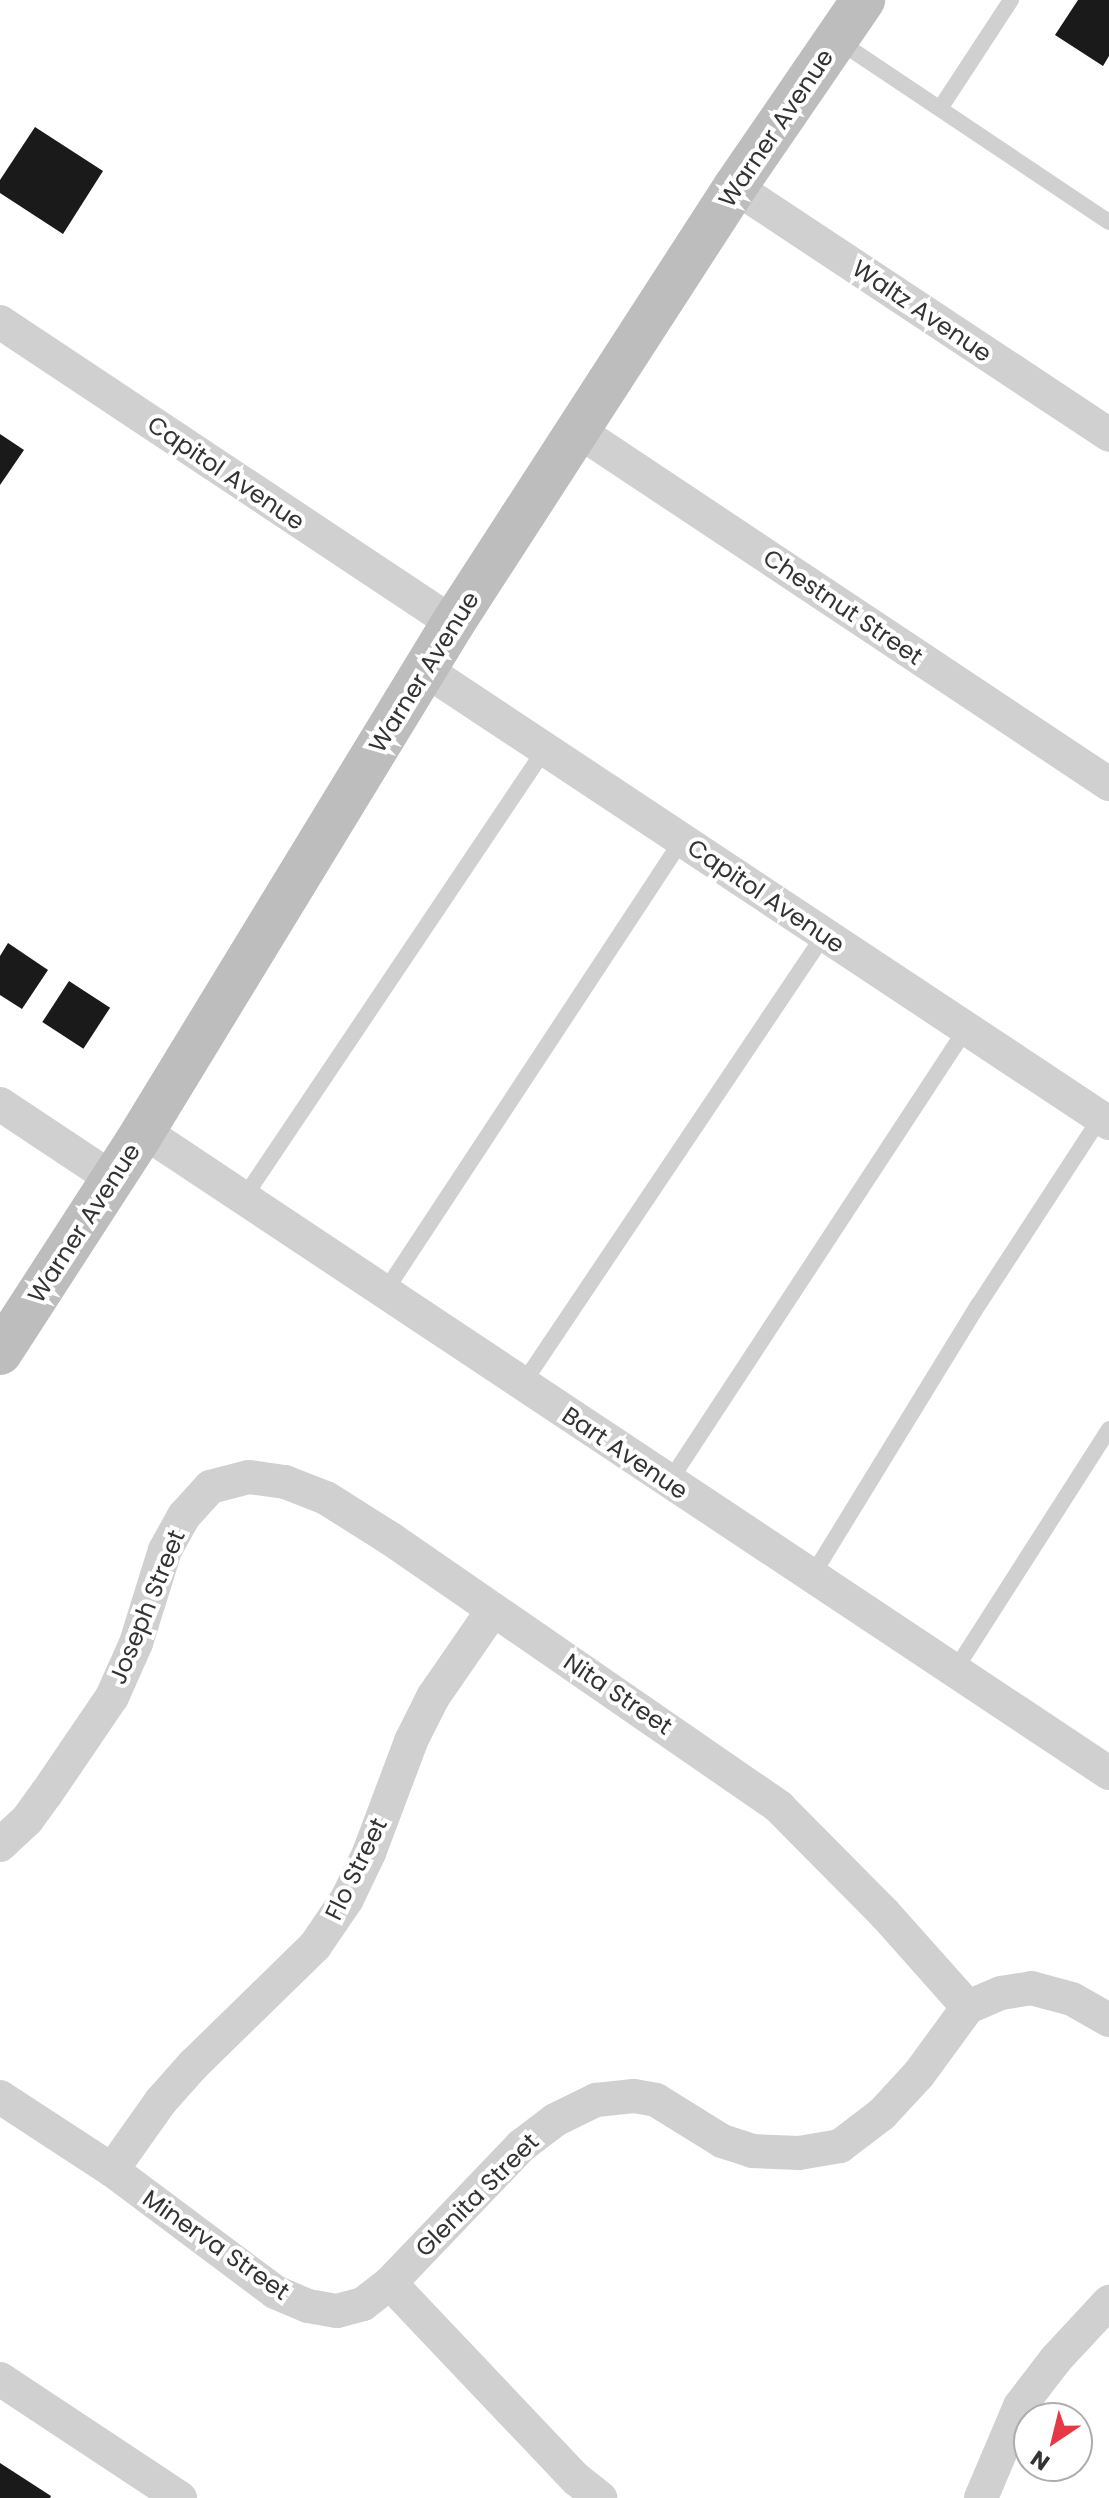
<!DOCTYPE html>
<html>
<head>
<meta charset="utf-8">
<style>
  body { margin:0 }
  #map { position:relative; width:1109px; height:2498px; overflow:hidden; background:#fff; font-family:Poppins,sans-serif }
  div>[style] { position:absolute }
  .building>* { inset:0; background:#1a1a1a; transform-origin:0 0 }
  .lane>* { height:16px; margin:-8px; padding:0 8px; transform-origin:8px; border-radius:8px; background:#d0d0d0 }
  .street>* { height:34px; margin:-17px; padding:0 17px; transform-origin:17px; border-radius:17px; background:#d0d0d0 }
  .secondary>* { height:44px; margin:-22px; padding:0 22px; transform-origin:22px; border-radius:22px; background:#bdbdbd }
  span { translate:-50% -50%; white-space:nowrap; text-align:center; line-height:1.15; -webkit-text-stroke:8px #fff; paint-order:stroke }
  .street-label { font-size:24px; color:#333 }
  .north { position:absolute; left:1013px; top:2402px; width:80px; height:80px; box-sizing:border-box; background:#fff; border:2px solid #adadad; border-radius:50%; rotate:215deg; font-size:22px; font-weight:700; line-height:32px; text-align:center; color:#333 }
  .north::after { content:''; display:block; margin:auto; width:28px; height:36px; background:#e63946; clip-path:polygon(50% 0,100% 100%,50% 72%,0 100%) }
</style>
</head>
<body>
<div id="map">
  <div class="building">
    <i style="clip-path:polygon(1078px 0,1109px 0,1109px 56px,1103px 66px,1055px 35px)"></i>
    <i style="clip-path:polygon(35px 127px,103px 171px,63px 234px,0 193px,0 180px)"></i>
    <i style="clip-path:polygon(0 434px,24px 450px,0 485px)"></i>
    <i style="clip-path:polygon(8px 943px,48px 970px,22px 1009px,0 995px,0 956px)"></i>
    <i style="left:69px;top:981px;width:49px;height:49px;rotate:33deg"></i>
    <i style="clip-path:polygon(0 2463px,51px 2496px,50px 2498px,0 2498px)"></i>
  </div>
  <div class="lane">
    <i style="left:837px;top:40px;width:327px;rotate:33.8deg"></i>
    <i style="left:941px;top:107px;width:128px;rotate:-56.8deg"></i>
    <i style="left:243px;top:1199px;width:542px;rotate:-56.13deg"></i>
    <i style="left:384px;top:1293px;width:542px;rotate:-56.66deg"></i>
    <i style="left:522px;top:1385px;width:542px;rotate:-56.13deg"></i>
    <i style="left:669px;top:1482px;width:542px;rotate:-56.75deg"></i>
    <i style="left:812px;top:1576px;width:319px;rotate:-58.5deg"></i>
    <i style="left:979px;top:1304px;width:223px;rotate:-56.9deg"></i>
    <i style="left:955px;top:1670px;width:286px;rotate:-57.4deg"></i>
  </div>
  <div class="street">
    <i style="left:735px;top:187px;width:449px;rotate:33.5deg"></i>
    <i style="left:0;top:322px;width:544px;rotate:33.6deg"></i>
    <i style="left:577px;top:430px;width:639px;rotate:33.64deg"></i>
    <i style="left:424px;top:669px;width:822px;rotate:33.54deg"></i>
    <i style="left:0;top:1104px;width:136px;rotate:33.6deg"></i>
    <i style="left:143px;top:1131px;width:1160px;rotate:33.61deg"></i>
    <i style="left:0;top:1845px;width:37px;rotate:-43deg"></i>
    <i style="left:27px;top:1820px;width:32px;rotate:-54deg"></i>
    <i style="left:46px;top:1794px;width:117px;rotate:-55.8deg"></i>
    <i style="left:112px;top:1697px;width:59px;rotate:-66deg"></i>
    <i style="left:136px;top:1643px;width:97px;rotate:-72.7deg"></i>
    <i style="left:165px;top:1550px;width:39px;rotate:-61deg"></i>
    <i style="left:184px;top:1516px;width:39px;rotate:-48deg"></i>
    <i style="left:210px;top:1487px;width:40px;rotate:-14.4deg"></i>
    <i style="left:249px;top:1477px;width:36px;rotate:8deg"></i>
    <i style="left:285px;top:1482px;width:44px;rotate:21.3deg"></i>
    <i style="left:326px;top:1498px;width:77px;rotate:32.2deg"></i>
    <i style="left:391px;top:1539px;width:472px;rotate:34.6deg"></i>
    <i style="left:779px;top:1807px;width:151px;rotate:45.3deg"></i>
    <i style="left:885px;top:1914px;width:125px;rotate:48.3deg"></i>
    <i style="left:968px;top:2007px;width:36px;rotate:-23deg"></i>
    <i style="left:1001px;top:1993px;width:30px;rotate:-9deg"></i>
    <i style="left:1031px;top:1988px;width:42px;rotate:15deg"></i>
    <i style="left:1072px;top:1999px;width:43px;rotate:29.6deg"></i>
    <i style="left:0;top:2097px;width:134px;rotate:33.1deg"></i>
    <i style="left:112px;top:2170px;width:204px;rotate:36.8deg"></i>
    <i style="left:275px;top:2292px;width:36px;rotate:23deg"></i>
    <i style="left:308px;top:2306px;width:29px;rotate:10deg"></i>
    <i style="left:337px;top:2311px;width:27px;rotate:-15deg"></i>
    <i style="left:363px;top:2304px;width:34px;rotate:-38deg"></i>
    <i style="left:390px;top:2283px;width:190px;rotate:-46.3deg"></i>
    <i style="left:521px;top:2146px;width:43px;rotate:-37.4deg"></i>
    <i style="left:555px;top:2120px;width:46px;rotate:-26deg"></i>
    <i style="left:596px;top:2100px;width:38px;rotate:-6deg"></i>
    <i style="left:634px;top:2096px;width:22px;rotate:10deg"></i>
    <i style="left:656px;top:2100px;width:78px;rotate:31.8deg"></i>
    <i style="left:722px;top:2141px;width:32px;rotate:18deg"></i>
    <i style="left:752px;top:2151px;width:47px;rotate:2.4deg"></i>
    <i style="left:799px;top:2153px;width:42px;rotate:-9.7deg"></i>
    <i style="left:840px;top:2146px;width:53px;rotate:-37.3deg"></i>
    <i style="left:882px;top:2114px;width:54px;rotate:-47.2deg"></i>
    <i style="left:919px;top:2074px;width:83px;rotate:-53.8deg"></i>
    <i style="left:112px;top:2170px;width:85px;rotate:-54.6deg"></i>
    <i style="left:161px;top:2101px;width:48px;rotate:-48.4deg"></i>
    <i style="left:193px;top:2065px;width:170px;rotate:-44.3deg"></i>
    <i style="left:315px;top:1946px;width:57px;rotate:-55.8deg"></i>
    <i style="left:347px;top:1899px;width:51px;rotate:-64.4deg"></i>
    <i style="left:369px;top:1853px;width:120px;rotate:-69.4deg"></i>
    <i style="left:411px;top:1741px;width:49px;rotate:-63.4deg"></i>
    <i style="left:433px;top:1697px;width:106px;rotate:-55.4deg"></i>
    <i style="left:390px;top:2283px;width:270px;rotate:46.5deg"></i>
    <i style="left:576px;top:2479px;width:31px;rotate:38deg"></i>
    <i style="left:0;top:2379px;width:216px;rotate:33.5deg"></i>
    <i style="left:981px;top:2498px;width:100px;rotate:-67deg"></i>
    <i style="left:1020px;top:2406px;width:59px;rotate:-52.5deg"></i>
    <i style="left:1056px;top:2359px;width:78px;rotate:-47.1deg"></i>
  </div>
  <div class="secondary">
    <i style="left:0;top:1353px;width:250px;rotate:-57.1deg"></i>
    <i style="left:136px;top:1143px;width:609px;rotate:-58.63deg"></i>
    <i style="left:453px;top:623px;width:519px;rotate:-57.11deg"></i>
    <i style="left:735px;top:187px;width:227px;rotate:-55.6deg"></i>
  </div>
  <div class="street-label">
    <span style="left:776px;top:128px;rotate:-56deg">Warner Avenue</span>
    <span style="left:922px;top:311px;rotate:34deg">Waltz Avenue</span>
    <span style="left:226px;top:473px;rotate:34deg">Capitol Avenue</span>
    <span style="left:843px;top:607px;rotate:34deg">Chestnut Street</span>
    <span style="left:424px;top:672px;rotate:-58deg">Warner Avenue</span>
    <span style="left:766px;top:896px;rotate:34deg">Capitol Avenue</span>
    <span style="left:84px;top:1223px;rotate:-57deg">Warner Avenue</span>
    <span style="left:625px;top:1453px;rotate:34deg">Bart Avenue</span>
    <span style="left:147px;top:1607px;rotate:-68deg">Joseph Street</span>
    <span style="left:618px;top:1694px;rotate:34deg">Nita Street</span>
    <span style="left:356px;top:1869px;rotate:-64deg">Flo Street</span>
    <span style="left:477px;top:2195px;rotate:-45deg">Glenita Street</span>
    <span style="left:216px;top:2245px;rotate:35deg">Minerva Street</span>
  </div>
  <div class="north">N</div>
</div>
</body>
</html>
